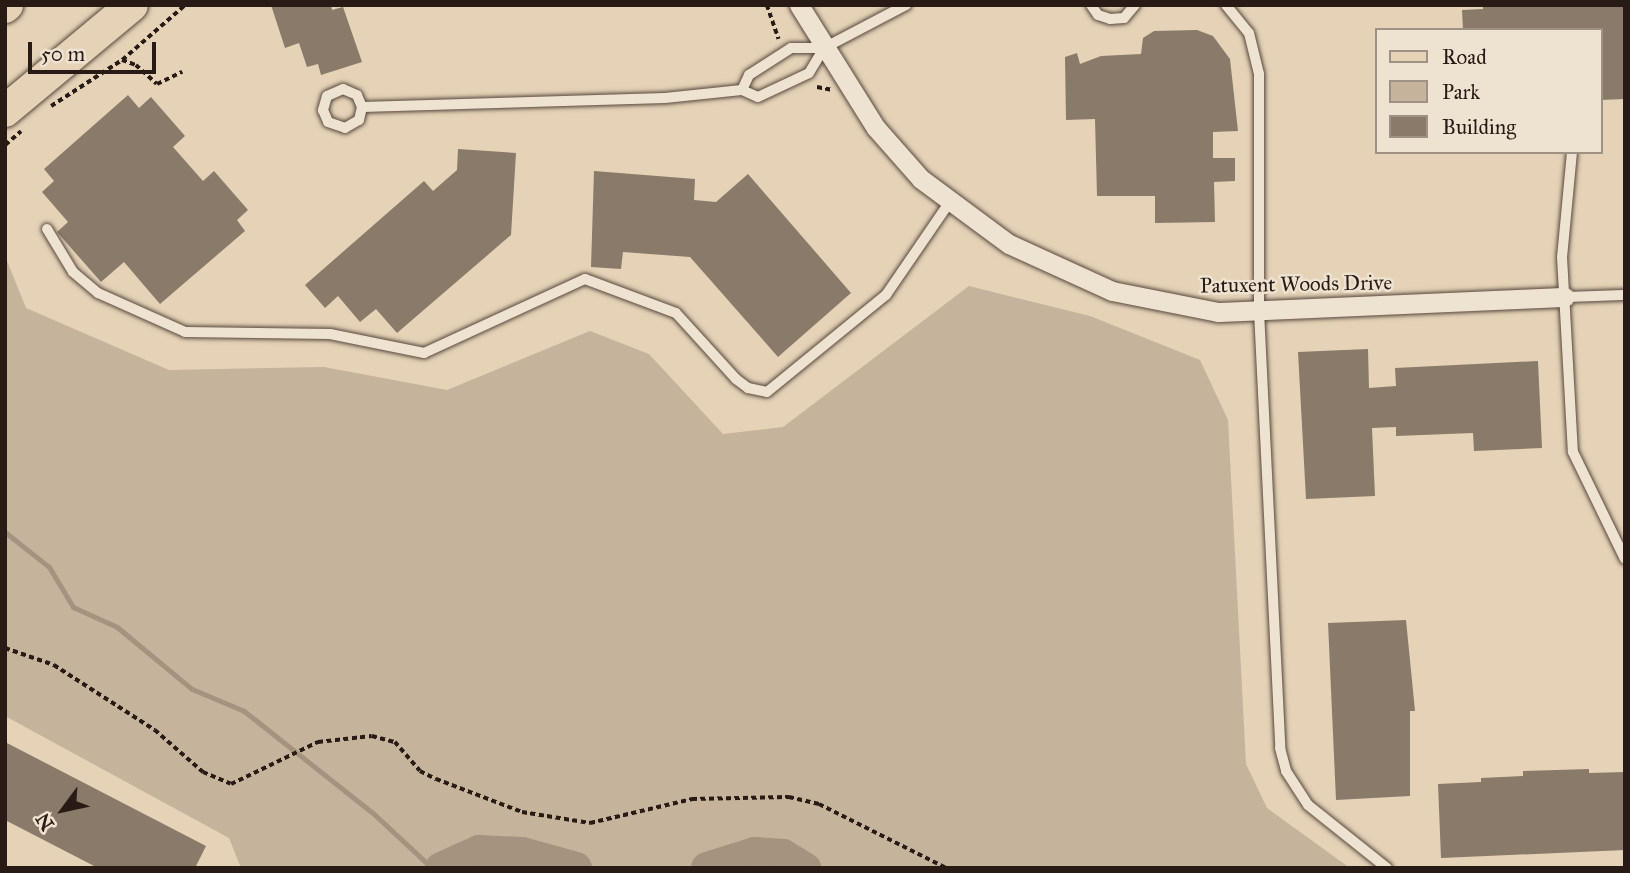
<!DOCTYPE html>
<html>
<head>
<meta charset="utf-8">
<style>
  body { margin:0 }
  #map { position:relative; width:1630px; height:873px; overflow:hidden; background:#e5d2b7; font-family:"IM FELL Great Primer",serif }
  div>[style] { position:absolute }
  .green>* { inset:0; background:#c5b39b }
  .stream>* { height:5px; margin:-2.5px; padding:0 2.5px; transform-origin:2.5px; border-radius:2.5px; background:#a59380 }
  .river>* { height:32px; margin:-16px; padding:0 16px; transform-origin:16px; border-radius:16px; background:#a59380 }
  .building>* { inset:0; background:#8a7a69 }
  .path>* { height:3.5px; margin-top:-1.75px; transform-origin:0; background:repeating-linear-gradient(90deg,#281a14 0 5px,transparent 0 8.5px) }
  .roads { filter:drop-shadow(0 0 2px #57483d) drop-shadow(0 0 2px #57483d) }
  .lane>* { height:10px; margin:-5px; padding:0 5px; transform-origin:5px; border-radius:5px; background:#eee2d0 }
  .street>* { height:19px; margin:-9.5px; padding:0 9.5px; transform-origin:9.5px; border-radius:9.5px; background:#eee2d0 }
  .primary>* { height:32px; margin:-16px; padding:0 16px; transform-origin:16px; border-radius:16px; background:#e5d2b7 }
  span { translate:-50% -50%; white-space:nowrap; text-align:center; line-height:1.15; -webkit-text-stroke:5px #eee2d0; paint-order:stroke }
  .street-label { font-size:21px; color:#281a14 }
  .frame { position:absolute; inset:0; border:7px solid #281a14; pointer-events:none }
  .legend { position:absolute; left:1375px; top:28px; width:228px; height:126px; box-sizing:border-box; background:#eee2d0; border:2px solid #9f9285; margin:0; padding:9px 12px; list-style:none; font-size:21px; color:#281a14 }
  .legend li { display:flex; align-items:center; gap:14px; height:35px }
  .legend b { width:35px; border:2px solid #9f9285 }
  .north { position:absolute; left:28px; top:775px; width:70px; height:70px; -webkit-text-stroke:5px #eee2d0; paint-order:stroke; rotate:237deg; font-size:19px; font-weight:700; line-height:28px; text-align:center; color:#281a14 }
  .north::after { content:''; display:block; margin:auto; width:24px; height:32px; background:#281a14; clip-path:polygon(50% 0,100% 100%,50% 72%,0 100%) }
  .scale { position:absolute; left:28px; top:42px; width:128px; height:32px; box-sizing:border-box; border:4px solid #281a14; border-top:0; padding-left:9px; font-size:21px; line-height:24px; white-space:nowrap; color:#281a14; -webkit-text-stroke:5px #eee2d0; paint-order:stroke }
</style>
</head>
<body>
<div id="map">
  <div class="green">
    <i style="clip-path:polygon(5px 256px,26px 308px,169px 370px,324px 367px,447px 390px,590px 331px,649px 354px,723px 434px,783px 427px,969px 286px,1090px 316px,1200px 360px,1228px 420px,1246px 764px,1267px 808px,1350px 868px,241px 868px,229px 838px,5px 716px)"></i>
  </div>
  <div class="stream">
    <i style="left:5px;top:532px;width:56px;rotate:38.5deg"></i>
    <i style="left:49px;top:567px;width:47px;rotate:59deg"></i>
    <i style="left:73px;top:607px;width:48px;rotate:24.4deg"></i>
    <i style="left:117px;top:627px;width:97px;rotate:39.6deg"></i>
    <i style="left:192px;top:689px;width:56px;rotate:22.9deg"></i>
    <i style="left:244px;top:711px;width:167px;rotate:38.4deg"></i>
    <i style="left:375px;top:815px;width:78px;rotate:42.9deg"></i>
  </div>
  <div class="river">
    <i style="left:441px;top:868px;width:42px;rotate:-24.1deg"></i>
    <i style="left:479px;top:851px;width:43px;rotate:2.7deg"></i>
    <i style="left:522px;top:853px;width:56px;rotate:15.5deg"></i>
    <i style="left:707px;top:868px;width:50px;rotate:-17.4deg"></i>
    <i style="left:755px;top:853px;width:28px;rotate:4deg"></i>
    <i style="left:783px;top:855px;width:26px;rotate:31deg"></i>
  </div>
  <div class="building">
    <i style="clip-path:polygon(271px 5px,331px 5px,332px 10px,343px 7px,362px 62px,321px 75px,318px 64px,307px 67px,299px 43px,285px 48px)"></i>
    <i style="clip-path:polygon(1483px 5px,1625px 5px,1625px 99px,1600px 100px,1600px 30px,1463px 30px,1462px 10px,1483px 9px)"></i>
    <i style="clip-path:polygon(1197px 30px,1213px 36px,1230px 59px,1238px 131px,1213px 132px,1213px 158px,1235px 158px,1235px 181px,1214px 182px,1215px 222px,1155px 223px,1155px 196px,1097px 196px,1095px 119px,1066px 120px,1065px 57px,1077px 53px,1080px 64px,1101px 56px,1141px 54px,1143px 38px,1154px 31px)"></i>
    <i style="clip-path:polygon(128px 95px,139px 108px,151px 97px,185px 136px,173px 147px,203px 181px,214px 171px,248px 210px,237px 220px,245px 231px,160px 304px,124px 262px,101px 282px,57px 232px,68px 222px,42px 192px,54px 181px,44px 169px)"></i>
    <i style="clip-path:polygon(458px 149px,516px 153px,511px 235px,397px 333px,376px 309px,360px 322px,338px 296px,325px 308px,305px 285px,424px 181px,433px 191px,457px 170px)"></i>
    <i style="clip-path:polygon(594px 171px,695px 179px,694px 200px,716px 202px,748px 174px,851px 293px,778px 357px,690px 257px,623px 252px,621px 269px,591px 267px)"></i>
    <i style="clip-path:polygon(1368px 349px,1369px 388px,1396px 386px,1395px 368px,1538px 361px,1542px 448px,1474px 451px,1473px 433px,1396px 436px,1396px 427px,1372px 428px,1375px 496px,1306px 499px,1298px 352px)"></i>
    <i style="clip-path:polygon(1406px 620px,1415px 711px,1410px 711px,1410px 796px,1336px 800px,1328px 623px)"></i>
    <i style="clip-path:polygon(5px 742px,206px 846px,195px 868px,98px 868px,5px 820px)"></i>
    <i style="clip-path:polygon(1589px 769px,1589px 773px,1625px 772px,1625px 850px,1441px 858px,1438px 784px,1481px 782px,1481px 778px,1523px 776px,1523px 771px)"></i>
  </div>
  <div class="path">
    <i style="left:767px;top:5px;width:36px;rotate:71deg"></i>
    <i style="left:122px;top:60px;width:84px;rotate:-41.1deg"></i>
    <i style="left:817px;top:87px;width:16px;rotate:11deg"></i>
    <i style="left:51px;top:106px;width:85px;rotate:-32.9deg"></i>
    <i style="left:122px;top:60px;width:15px;rotate:20deg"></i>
    <i style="left:136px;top:65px;width:28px;rotate:42deg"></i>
    <i style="left:157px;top:84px;width:28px;rotate:-26deg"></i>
    <i style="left:5px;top:145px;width:21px;rotate:-41deg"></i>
    <i style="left:5px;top:648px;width:52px;rotate:19.1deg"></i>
    <i style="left:54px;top:665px;width:120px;rotate:32.8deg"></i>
    <i style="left:155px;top:730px;width:64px;rotate:41.2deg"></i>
    <i style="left:203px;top:772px;width:30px;rotate:23deg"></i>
    <i style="left:231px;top:784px;width:97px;rotate:-25.8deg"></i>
    <i style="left:318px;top:742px;width:54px;rotate:-6.3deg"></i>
    <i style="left:372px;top:736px;width:24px;rotate:15deg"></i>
    <i style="left:395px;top:742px;width:38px;rotate:49deg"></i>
    <i style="left:420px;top:771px;width:18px;rotate:27deg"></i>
    <i style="left:436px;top:779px;width:92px;rotate:21deg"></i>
    <i style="left:522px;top:812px;width:69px;rotate:9.2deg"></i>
    <i style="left:590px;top:823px;width:105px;rotate:-13.2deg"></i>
    <i style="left:692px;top:799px;width:97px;rotate:-1.2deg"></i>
    <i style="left:789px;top:797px;width:31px;rotate:13deg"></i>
    <i style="left:819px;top:804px;width:142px;rotate:26.7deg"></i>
  </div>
  <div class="roads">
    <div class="lane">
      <i style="left:1091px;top:5px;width:12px;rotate:55deg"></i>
      <i style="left:1098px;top:15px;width:13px;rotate:18deg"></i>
      <i style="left:1110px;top:19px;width:14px;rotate:-4deg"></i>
      <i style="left:1124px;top:18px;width:17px;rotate:-50deg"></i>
      <i style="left:1226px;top:5px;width:36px;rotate:51deg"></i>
      <i style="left:1249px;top:33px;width:42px;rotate:76.3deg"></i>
      <i style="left:1259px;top:74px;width:237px;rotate:90deg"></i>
      <i style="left:1259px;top:311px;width:438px;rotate:87.2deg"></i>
      <i style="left:1280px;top:748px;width:24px;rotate:75deg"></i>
      <i style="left:1286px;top:771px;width:40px;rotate:57.1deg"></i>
      <i style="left:1308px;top:805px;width:101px;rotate:38.6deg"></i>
      <i style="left:742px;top:90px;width:17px;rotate:-65deg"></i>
      <i style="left:749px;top:75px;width:50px;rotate:-32.7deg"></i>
      <i style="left:791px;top:48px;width:33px"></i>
      <i style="left:824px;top:48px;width:93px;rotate:-27.7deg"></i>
      <i style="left:362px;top:107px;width:13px;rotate:-113deg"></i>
      <i style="left:357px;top:95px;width:15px;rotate:-157deg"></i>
      <i style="left:343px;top:89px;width:17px;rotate:156deg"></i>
      <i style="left:327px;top:96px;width:15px;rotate:106deg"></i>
      <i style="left:323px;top:110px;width:13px;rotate:67deg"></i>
      <i style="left:328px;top:122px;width:18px;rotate:19deg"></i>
      <i style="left:345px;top:128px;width:16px;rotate:-30deg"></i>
      <i style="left:359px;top:120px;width:13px;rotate:-77deg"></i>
      <i style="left:362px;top:107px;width:303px;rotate:-1.7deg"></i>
      <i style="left:665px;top:98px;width:77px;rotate:-5.9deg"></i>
      <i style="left:742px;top:90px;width:17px;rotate:24deg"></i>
      <i style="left:758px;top:97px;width:56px;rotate:-25.2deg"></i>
      <i style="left:809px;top:73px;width:29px;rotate:-59deg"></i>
      <i style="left:1572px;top:152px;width:105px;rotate:95.4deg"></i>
      <i style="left:1562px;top:257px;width:195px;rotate:86.8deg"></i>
      <i style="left:1573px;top:452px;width:119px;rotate:64.1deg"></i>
      <i style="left:47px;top:229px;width:50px;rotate:58.8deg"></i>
      <i style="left:73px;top:272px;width:33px;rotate:40deg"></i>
      <i style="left:98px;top:293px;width:95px;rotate:24.1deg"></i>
      <i style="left:185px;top:332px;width:145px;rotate:0.8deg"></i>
      <i style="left:330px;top:334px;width:96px;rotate:11.4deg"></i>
      <i style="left:424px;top:353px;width:177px;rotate:-24.7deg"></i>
      <i style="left:585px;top:279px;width:97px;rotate:20.5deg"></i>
      <i style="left:676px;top:313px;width:89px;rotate:47.7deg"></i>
      <i style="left:736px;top:379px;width:15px;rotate:37deg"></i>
      <i style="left:748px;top:388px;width:19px;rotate:12deg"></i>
      <i style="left:767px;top:392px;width:154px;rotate:-39.2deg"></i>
      <i style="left:886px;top:295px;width:112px;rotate:-55.6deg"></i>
      <i style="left:1565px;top:297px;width:60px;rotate:-1.9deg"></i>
    </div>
    <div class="street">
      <i style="left:799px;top:5px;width:145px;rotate:58deg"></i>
      <i style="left:876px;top:128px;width:68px;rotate:48.6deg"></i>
      <i style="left:921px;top:179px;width:109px;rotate:36.5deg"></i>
      <i style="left:1009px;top:244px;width:113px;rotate:24.5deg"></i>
      <i style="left:1112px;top:291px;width:108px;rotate:11.2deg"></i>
      <i style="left:1218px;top:312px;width:347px;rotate:-2.5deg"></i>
    </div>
    <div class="primary">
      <i style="left:5px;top:7px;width:3px;rotate:-45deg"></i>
      <i style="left:5px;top:111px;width:165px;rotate:-39.8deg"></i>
    </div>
  </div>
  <div class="street-label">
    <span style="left:1296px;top:284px;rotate:-1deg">Patuxent Woods Drive</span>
  </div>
  <div class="frame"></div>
  <ul class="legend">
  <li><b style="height:9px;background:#e5d2b7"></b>Road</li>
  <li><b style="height:19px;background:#c5b39b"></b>Park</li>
  <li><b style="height:19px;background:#8a7a69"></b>Building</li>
  </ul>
  <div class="north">N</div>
  <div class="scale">50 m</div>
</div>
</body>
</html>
